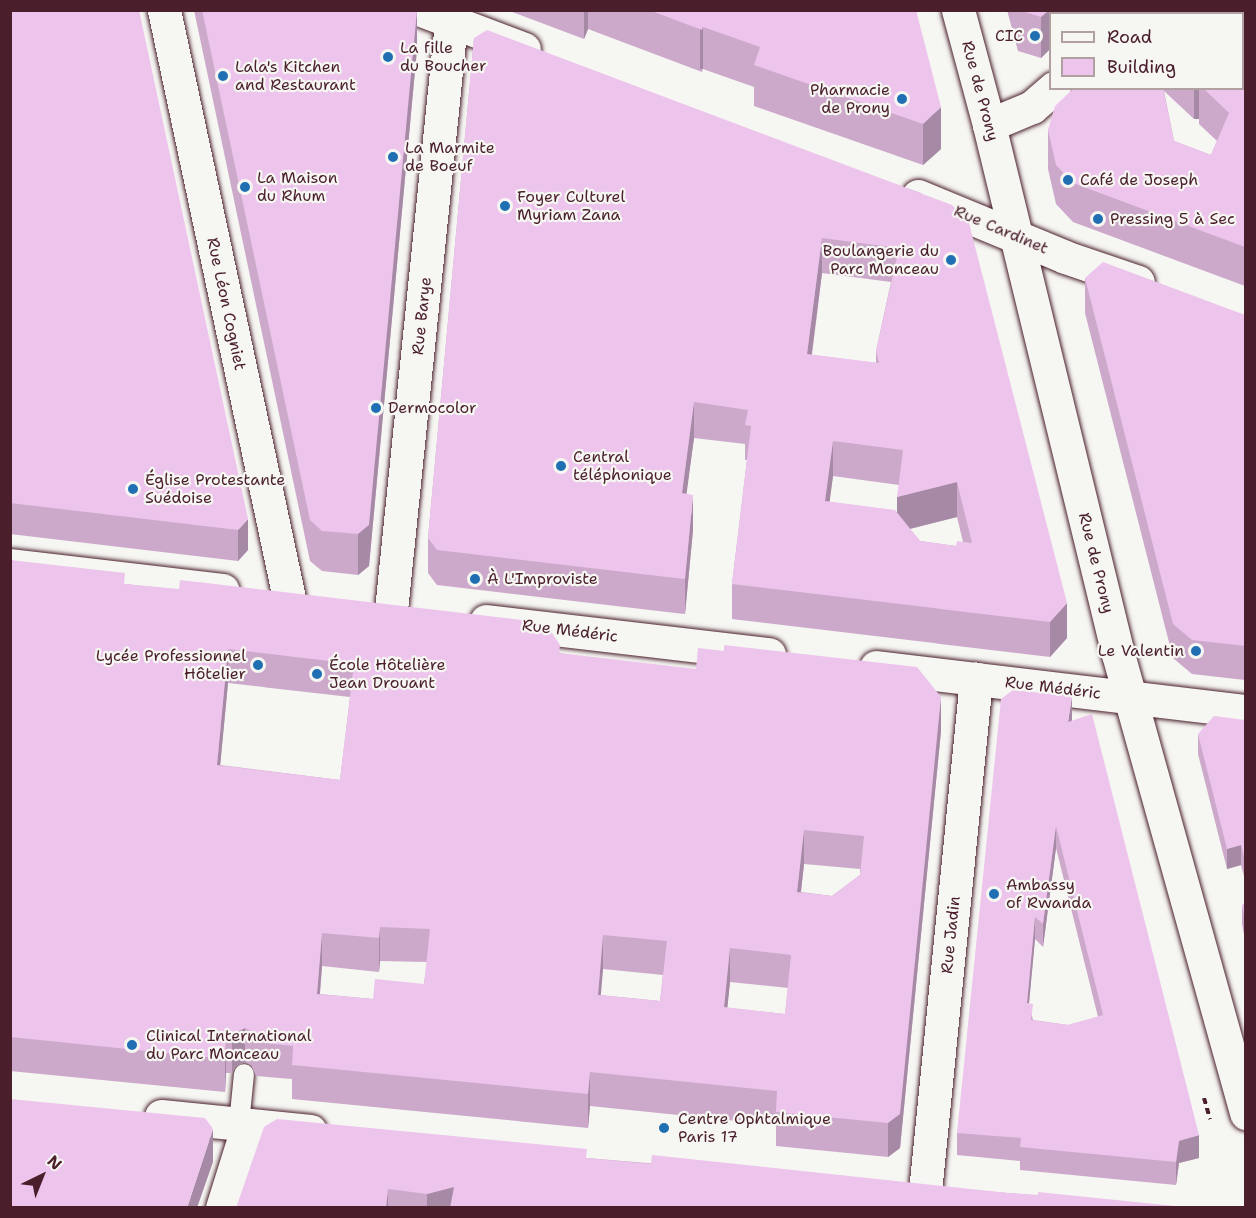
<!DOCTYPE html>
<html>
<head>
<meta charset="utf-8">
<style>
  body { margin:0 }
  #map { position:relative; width:1256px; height:1218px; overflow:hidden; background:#f6f6f2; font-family:"Shantell Sans",sans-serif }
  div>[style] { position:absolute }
  .path>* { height:4px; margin-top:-2px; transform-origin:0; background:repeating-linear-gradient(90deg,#4a1f2b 0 6px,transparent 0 10.5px) }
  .roads { filter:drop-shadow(0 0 2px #4a1f2b) drop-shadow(0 0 2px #4a1f2b) }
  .service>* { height:20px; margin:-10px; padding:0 10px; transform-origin:10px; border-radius:10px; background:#f6f6f2 }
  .minor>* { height:33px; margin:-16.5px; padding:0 16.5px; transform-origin:16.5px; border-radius:16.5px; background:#f6f6f2 }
  .wall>* { inset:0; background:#cca9cb }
  .shaded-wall>* { inset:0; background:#a689a5; transform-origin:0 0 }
  .building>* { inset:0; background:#edc4ec }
  .dots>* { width:16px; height:16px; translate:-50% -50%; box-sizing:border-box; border:3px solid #f6f6f2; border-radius:50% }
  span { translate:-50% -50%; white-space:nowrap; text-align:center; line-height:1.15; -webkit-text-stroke:4.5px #f6f6f2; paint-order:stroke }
  .poi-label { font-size:16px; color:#4a1f2b }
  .right { translate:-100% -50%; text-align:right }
  .left { translate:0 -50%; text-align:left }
  .street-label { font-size:16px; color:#4a1f2b }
  .frame { position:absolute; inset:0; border:12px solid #4a1f2b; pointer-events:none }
  .legend { position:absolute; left:1049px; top:12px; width:195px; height:78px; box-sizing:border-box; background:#f6f6f2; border:2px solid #b1a0a2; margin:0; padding:8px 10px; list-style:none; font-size:18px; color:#4a1f2b }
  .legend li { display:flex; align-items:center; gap:12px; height:30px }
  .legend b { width:30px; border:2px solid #b1a0a2 }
  .north { position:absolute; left:12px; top:1146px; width:60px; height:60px; -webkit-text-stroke:4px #f6f6f2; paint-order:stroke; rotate:43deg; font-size:16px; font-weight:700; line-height:24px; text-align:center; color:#4a1f2b }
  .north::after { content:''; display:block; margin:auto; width:21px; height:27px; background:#4a1f2b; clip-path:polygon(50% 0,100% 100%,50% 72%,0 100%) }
</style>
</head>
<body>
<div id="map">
  <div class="path">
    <i style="left:1204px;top:1098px;width:22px;rotate:74deg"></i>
  </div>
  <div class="roads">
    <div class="service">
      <i style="left:239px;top:1124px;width:50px;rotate:-84.3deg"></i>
    </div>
    <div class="minor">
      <i style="left:164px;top:10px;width:601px;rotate:78deg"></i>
      <i style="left:421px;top:10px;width:110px;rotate:20.7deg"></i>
      <i style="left:958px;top:10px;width:119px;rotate:74.9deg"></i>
      <i style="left:989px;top:125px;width:545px;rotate:76.3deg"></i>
      <i style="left:1118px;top:654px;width:477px;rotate:74.4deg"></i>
      <i style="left:1140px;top:14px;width:5px;rotate:-53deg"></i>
      <i style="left:989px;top:125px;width:47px;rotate:-22.7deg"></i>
      <i style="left:1032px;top:107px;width:29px;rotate:-41deg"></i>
      <i style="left:918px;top:196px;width:159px;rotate:22.5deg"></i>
      <i style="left:1065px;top:257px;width:77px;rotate:18.9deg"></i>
      <i style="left:10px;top:565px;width:214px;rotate:6.7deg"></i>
      <i style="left:391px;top:610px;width:591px;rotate:-84.17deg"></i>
      <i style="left:486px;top:621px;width:285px;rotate:6.7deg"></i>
      <i style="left:876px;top:667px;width:373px;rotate:6.8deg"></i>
      <i style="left:161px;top:1116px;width:150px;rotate:5.7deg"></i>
      <i style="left:925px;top:1192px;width:516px;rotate:-84.32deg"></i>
      <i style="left:222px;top:1208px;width:87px;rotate:-72.6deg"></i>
    </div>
  </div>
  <div class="wall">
    <i style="clip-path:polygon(10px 10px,248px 550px,238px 561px,10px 534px)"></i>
    <i style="clip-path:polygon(194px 10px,417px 10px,417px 49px,369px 566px,358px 575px,322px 571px,310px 561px)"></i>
    <i style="clip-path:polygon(507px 10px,916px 10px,941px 149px,923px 165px,754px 106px,754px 87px,703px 69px,702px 72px,588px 29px,584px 39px)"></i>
    <i style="clip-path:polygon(1007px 10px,1093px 10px,1090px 14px,1050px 14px,1050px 49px,1041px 58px,1018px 51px)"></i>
    <i style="clip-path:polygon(evenodd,474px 38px,921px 193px,1067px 638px,1050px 657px,732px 619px,732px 584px,747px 460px,745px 460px,745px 444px,694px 438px,686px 493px,693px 530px,685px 614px,437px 585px,428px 573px,428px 538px,474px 38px,822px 273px,891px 282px,876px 351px,876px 363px,812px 355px,822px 273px,474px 38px,833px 476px,899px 485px,897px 512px,829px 502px,833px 476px,474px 38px,957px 517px,963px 542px,956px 546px,920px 541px,910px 529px,957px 517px)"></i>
    <i style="clip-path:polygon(evenodd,1074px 88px,1245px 89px,1245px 286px,1073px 222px,1056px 204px,1048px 169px,1048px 130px,1074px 88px,1164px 91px,1194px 119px,1199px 115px,1199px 124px,1217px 141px,1211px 155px,1174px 141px,1164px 91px)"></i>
    <i style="clip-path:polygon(1085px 278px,1245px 315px,1245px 680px,1192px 674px,1173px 658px,1085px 313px)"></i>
    <i style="clip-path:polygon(evenodd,10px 560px,125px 584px,530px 627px,560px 653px,941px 731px,900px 1148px,888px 1157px,776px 1146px,776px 1125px,590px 1106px,588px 1128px,292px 1099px,292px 1079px,256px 1076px,251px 1065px,245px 1062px,235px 1067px,232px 1073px,226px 1073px,225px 1092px,10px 1071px,10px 560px,228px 683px,350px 697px,340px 780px,220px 765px,228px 683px,10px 560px,804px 864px,860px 869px,860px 875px,832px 896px,801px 892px,804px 864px,10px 560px,380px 961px,427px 962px,424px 984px,373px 999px,320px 994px,322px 966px,379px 972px,380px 961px,10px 560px,603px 969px,663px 975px,660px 1001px,600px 995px,603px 969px,10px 560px,730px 982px,788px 988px,785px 1014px,727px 1008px,730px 982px)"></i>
    <i style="clip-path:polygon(evenodd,1072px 719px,1072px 721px,1199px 1158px,1179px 1163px,1176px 1185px,1020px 1170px,1020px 1161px,957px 1155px,957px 1133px,1072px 719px,1056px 848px,1098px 1017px,1068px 1025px,1033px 1020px,1029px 1003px,1035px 939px,1043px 947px,1056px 848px)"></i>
    <i style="clip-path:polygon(1245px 720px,1245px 880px,1241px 865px,1227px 869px,1198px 754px,1198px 734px)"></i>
    <i style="clip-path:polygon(1245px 904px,1245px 940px,1242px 924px,1242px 905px)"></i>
    <i style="clip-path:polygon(587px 1158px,1008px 1193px,1194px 1208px,236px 1208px)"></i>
  </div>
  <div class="shaded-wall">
    <i style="clip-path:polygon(417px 10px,417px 49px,369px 566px,358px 575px,358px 534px)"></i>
    <i style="clip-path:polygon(584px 10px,588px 10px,588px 29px,584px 39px)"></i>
    <i style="clip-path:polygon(1049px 10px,1093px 10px,1090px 14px,1050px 14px,1050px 49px,1041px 58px,1041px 17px)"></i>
    <i style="left:703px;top:27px;width:42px;height:3px;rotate:90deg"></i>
    <i style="clip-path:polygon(1245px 33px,1245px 72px,1242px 75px,1242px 36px)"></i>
    <i style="left:1194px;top:88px;width:5px;height:31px"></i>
    <i style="clip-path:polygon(941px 107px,941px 149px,923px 165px,923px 124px)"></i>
    <i style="clip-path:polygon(822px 238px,822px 273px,807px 390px,807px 354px)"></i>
    <i style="clip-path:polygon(694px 402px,694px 438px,682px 528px,682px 493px)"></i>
    <i style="clip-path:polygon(833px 441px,833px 476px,825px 537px,825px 501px)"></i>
    <i style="clip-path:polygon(957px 482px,957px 517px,897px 532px,897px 497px)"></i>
    <i style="clip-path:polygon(693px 495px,693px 530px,685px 614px,685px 579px)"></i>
    <i style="clip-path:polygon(248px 519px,248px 550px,238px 561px,238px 530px)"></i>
    <i style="clip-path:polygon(1067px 603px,1067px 638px,1050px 657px,1050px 622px)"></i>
    <i style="clip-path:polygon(228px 649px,228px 683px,217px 799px,217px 765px)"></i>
    <i style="clip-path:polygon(1072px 696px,1072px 719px,1068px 745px,1068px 722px)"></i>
    <i style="clip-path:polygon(941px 697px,941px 731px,900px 1148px,888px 1157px,888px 1123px)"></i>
    <i style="clip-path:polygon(1056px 826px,1056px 848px,1043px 947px,1043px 924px)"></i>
    <i style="clip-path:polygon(804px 830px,804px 864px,797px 926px,797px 892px)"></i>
    <i style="clip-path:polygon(1241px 845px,1241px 865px,1227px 869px,1227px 849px)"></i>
    <i style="clip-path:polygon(1035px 917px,1035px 939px,1027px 1025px,1027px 1003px)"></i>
    <i style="clip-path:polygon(380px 927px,380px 961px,379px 972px,379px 938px)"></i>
    <i style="clip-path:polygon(322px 933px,322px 966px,317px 1027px,317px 994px)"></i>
    <i style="clip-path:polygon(603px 935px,603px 969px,598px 1029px,598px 995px)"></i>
    <i style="clip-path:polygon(730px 948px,730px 982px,724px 1041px,724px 1007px)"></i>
    <i style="clip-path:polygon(245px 1028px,245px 1062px,235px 1067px,232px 1073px,232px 1039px,235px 1033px)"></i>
    <i style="clip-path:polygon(226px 1039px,226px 1073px,225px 1092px,225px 1059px)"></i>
    <i style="clip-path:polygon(590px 1072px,590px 1106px,588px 1128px,588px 1094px)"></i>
    <i style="clip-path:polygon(213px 1129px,213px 1162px,197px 1208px,187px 1208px)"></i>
    <i style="clip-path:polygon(1199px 1135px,1199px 1158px,1179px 1163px,1176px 1185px,1176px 1162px,1179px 1141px)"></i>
    <i style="clip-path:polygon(454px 1187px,454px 1208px,427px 1208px,427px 1194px)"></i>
    <i style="clip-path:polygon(388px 1189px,388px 1208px,386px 1208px)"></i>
  </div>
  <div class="building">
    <i style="clip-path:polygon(10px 10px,139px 10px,248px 519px,238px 530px,10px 503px)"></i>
    <i style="clip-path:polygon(202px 10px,417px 10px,369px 525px,358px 534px,322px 531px,310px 520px)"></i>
    <i style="clip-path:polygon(649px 10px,916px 10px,941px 107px,923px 124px,754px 65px,760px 47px,703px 27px,702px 30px)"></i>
    <i style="clip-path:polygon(1019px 10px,1049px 10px,1041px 17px)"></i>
    <i style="clip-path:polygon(1160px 10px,1245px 10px,1245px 33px,1242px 36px,1242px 14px,1157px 14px)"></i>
    <i style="clip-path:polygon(evenodd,487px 30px,952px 205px,969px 223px,1067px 603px,1050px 622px,732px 584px,751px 426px,745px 425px,748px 410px,694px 402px,682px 493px,693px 495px,685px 579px,437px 550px,428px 538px,474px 38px,487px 30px,822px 238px,899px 248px,876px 351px,879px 363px,807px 354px,822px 238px,487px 30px,833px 441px,903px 450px,897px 497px,957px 482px,972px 543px,957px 541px,956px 546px,920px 541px,895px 510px,825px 501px,833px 441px)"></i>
    <i style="clip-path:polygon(1074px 88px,1163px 88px,1174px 141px,1211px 155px,1229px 113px,1203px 88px,1245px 89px,1245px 247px,1073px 183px,1056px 165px,1048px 130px,1055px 106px)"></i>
    <i style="clip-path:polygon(1103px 262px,1245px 315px,1245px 646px,1192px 640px,1173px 624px,1085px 278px)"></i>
    <i style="clip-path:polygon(evenodd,10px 560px,125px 573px,124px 584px,179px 589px,180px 580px,530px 621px,529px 627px,548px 629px,552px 633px,560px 645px,559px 653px,696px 669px,698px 648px,724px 651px,724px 645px,917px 667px,941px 697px,900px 1114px,888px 1123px,776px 1112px,777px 1091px,590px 1072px,588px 1094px,292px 1065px,293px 1046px,256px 1042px,251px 1031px,245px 1028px,235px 1033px,232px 1039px,226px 1039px,225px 1059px,10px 1037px,10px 560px,228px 649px,354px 664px,340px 780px,217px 765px,228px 649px,10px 560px,804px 830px,864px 836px,860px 875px,832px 896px,797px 892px,804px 830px,10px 560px,380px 927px,430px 929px,424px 984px,375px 979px,373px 999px,317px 994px,322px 933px,379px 938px,380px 927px,10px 560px,603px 935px,667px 941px,660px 1001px,598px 995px,603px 935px,10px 560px,730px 948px,791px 955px,785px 1014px,724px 1007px,730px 948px)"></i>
    <i style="clip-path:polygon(evenodd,1013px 690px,1072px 696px,1068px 722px,1092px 714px,1199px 1135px,1179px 1141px,1176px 1162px,1020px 1147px,1021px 1138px,957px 1133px,1001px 699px,1013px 690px,1056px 826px,1103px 1015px,1068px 1025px,1031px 1020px,1033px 1004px,1027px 1003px,1035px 917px,1043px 924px,1056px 826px)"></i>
    <i style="clip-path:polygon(1214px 716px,1245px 720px,1245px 861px,1241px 845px,1227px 849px,1198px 734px)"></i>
    <i style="clip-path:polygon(1245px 904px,1245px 921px,1242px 905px)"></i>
    <i style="clip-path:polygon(10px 1099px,205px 1118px,213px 1129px,187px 1208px,10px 1208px)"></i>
    <i style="clip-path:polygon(277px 1119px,587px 1149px,586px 1158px,651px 1164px,652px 1155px,1008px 1193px,1038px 1195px,1038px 1192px,1194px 1208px,450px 1208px,454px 1187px,427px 1194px,388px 1189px,386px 1208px,236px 1208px,264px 1127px)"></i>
  </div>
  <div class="dots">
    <i style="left:1035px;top:36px;background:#1f6fb2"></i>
    <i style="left:388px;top:57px;background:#1f6fb2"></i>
    <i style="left:223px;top:76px;background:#1f6fb2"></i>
    <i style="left:902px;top:99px;background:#1f6fb2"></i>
    <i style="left:393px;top:157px;background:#1f6fb2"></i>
    <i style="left:1068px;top:180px;background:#1f6fb2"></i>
    <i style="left:245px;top:187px;background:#1f6fb2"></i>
    <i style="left:505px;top:206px;background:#1f6fb2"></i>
    <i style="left:1098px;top:219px;background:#1f6fb2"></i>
    <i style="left:951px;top:260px;background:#1f6fb2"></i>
    <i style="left:376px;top:408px;background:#1f6fb2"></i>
    <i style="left:561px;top:466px;background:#1f6fb2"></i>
    <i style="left:133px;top:489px;background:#1f6fb2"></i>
    <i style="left:475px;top:579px;background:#1f6fb2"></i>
    <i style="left:1196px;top:651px;background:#1f6fb2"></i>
    <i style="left:258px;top:665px;background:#1f6fb2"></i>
    <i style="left:317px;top:674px;background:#1f6fb2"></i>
    <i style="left:994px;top:894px;background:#1f6fb2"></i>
    <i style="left:132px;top:1045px;background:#1f6fb2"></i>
    <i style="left:664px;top:1128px;background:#1f6fb2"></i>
  </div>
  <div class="poi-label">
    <span class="right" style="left:1023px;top:36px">CIC</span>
    <span class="left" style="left:400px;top:57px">La fille<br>du Boucher</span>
    <span class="left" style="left:235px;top:76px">Lala's Kitchen<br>and Restaurant</span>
    <span class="right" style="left:890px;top:99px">Pharmacie<br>de Prony</span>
    <span class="left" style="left:405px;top:157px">La Marmite<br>de Boeuf</span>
    <span class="left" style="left:257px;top:187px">La Maison<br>du Rhum</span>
    <span class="left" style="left:1080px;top:180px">Café de Joseph</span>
    <span class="left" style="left:517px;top:206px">Foyer Culturel<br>Myriam Zana</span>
    <span class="left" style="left:1110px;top:219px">Pressing 5 à Sec</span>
    <span class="right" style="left:939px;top:260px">Boulangerie du<br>Parc Monceau</span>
    <span class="left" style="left:388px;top:408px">Dermocolor</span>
    <span class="left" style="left:573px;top:466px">Central<br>téléphonique</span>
    <span class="left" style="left:145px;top:489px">Église Protestante<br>Suédoise</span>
    <span class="left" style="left:487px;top:579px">À L'Improviste</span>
    <span class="right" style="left:1184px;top:651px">Le Valentin</span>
    <span class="right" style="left:246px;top:665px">Lycée Professionnel<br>Hôtelier</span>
    <span class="left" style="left:329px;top:674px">École Hôtelière<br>Jean Drouant</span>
    <span class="left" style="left:1006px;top:894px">Ambassy<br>of Rwanda</span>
    <span class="left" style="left:146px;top:1045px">Clinical International<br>du Parc Monceau</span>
    <span class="left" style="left:678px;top:1128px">Centre Ophtalmique<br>Paris 17</span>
  </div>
  <div class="street-label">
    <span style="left:980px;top:91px;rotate:75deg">Rue de Prony</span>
    <span style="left:1001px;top:230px;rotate:23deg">Rue Cardinet</span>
    <span style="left:226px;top:304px;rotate:78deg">Rue Léon Cogniet</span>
    <span style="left:422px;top:316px;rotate:-84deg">Rue Barye</span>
    <span style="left:1096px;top:563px;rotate:76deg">Rue de Prony</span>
    <span style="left:570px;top:631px;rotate:7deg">Rue Médéric</span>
    <span style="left:1053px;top:688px;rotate:7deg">Rue Médéric</span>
    <span style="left:951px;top:935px;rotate:-84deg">Rue Jadin</span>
  </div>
  <div class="frame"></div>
  <ul class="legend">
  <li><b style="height:8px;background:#f6f6f2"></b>Road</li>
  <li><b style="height:16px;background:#edc4ec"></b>Building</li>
  </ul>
  <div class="north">N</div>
</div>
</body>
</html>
